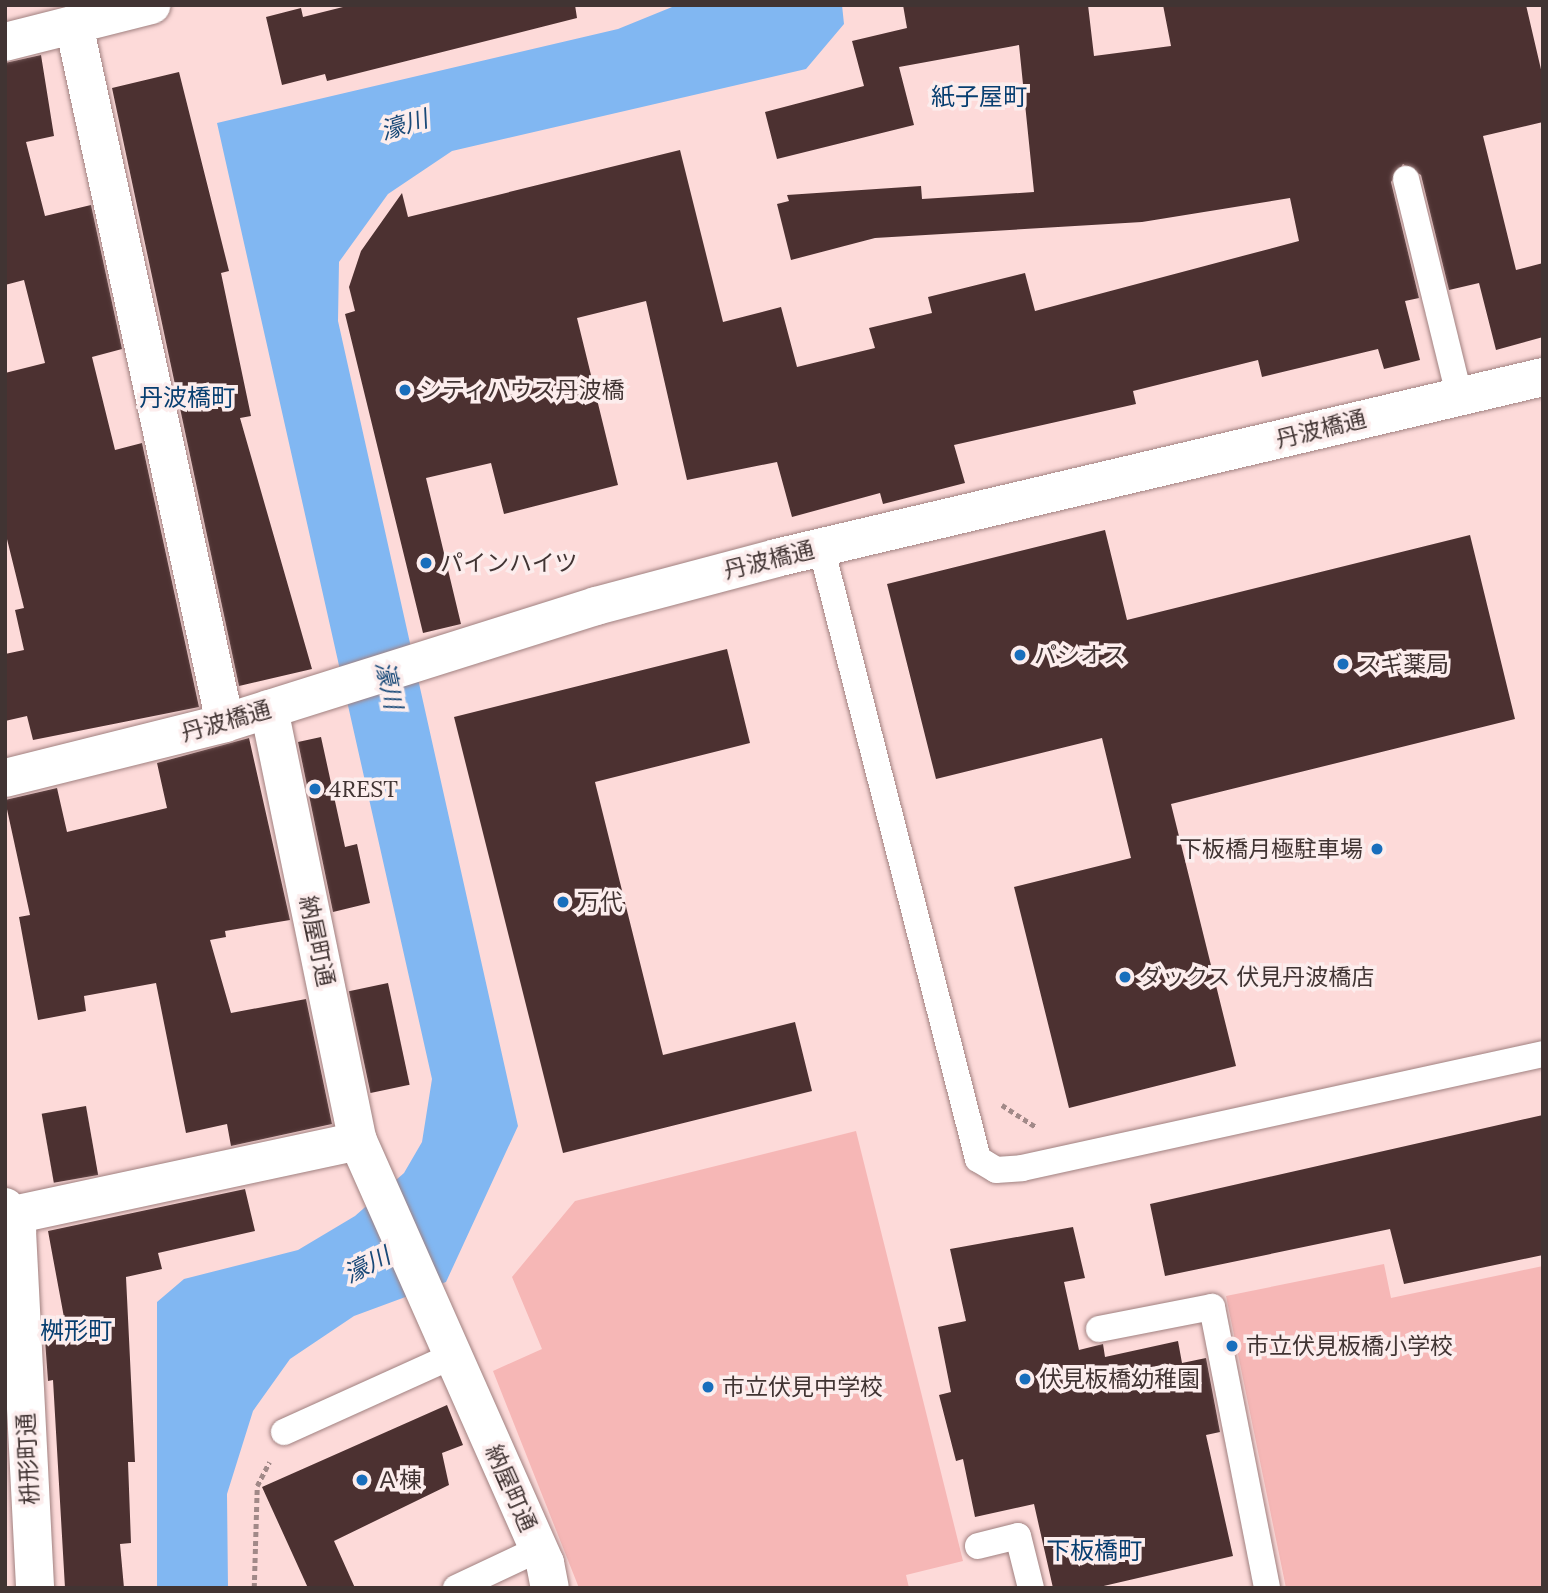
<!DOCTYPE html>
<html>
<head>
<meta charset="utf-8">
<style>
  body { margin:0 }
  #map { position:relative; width:1548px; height:1593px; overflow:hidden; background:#fddad9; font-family:Lora,"Noto Sans JP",serif }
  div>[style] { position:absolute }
  .green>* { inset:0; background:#f6b7b6 }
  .water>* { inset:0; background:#81b7f2 }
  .building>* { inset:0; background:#4c3131; transform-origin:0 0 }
  .path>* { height:4.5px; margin-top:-2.25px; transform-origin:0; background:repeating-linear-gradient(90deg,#a18988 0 5px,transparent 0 8.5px) }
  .roads { filter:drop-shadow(0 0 2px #a08180) drop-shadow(0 0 2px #a08180) }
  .lane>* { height:26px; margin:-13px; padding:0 13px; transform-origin:13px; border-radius:13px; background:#fff }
  .street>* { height:38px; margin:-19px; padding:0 19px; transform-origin:19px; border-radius:19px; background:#fff }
  .dots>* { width:19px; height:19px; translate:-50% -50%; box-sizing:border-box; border:4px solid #fceded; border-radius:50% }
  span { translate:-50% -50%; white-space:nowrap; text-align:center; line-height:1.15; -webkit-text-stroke:7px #fceded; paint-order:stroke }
  .poi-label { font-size:23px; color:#413433 }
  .left { translate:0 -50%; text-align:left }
  .right { translate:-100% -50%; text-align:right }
  .street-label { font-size:23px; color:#413433 }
  .neighbourhood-label { font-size:24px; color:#073e70 }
  .water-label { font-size:24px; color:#194978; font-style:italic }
  .frame { position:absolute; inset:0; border:7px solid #413433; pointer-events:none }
</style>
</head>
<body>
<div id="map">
  <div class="green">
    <i style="clip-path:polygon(856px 1131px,963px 1561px,906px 1575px,909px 1588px,579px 1588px,493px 1371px,542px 1349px,512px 1277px,575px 1201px)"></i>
    <i style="clip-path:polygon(1384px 1264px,1391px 1298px,1543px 1266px,1543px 1588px,1286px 1588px,1226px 1296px)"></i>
  </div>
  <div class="water">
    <i style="clip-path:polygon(677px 5px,842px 5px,844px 24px,806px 69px,452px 151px,388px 194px,339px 262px,338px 321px,518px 1126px,446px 1282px,354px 1316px,290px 1359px,253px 1411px,227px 1494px,228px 1588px,157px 1588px,157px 1302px,184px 1279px,298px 1250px,355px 1216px,404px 1173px,422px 1142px,432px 1079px,217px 123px,618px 29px)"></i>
  </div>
  <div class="building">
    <i style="clip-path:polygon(351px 5px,575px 5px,577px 18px,327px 81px,325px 74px,282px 85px,266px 17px,301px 8px,303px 17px)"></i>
    <i style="clip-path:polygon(903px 5px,1088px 5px,1094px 56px,1171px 46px,1163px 5px,1526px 5px,1543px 78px,1543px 122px,1483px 136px,1516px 270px,1543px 263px,1543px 337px,1496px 350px,1479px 283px,1449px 290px,1421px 175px,1403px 164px,1391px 182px,1419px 298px,1405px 301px,1420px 360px,1384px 369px,1378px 349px,1262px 377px,1258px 360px,1133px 391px,1136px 404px,954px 445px,965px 483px,883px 504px,880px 493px,792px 517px,777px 462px,687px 480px,646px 301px,577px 318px,618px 485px,504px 514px,491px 463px,426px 478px,461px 624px,423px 633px,345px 314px,355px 311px,349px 287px,361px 251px,402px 193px,408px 217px,680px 150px,723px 322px,781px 307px,797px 367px,875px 348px,869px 328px,932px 313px,928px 297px,1025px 273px,1035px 311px,1299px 241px,1290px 198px,1142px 222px,875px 238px,791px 260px,777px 204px,789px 201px,787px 195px,921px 186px,922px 199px,1034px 192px,1019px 45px,899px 67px,914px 125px,777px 159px,765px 112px,864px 86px,852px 41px,907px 28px)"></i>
    <i style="clip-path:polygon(41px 55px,54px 136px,26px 142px,45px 216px,91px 205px,122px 349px,92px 357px,115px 450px,142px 443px,199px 707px,33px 740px,27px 716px,5px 721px,5px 654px,24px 650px,15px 610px,24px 608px,5px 531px,5px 373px,45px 363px,24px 280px,5px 285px,5px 63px)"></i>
    <i style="clip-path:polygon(179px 72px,229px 271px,221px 273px,251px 416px,240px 418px,312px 669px,239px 686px,112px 88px)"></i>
    <i style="clip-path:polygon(1105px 530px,1127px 620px,1470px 535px,1515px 719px,1171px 804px,1236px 1066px,1069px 1108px,1014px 887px,1131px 858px,1102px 738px,936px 779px,887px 584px)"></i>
    <i style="clip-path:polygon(727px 649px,750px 743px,595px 782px,663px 1055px,795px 1022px,812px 1091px,563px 1153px,454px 717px)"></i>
    <i style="clip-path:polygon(321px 737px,345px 847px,357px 844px,370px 903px,333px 912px,298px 742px)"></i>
    <i style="clip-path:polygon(249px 738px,290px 920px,225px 931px,226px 937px,210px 940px,231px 1013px,306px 999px,332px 1124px,231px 1146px,227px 1124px,186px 1133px,156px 983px,84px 996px,86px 1011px,38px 1020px,19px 917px,30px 915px,5px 800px,57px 788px,67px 832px,167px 808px,157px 763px)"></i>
    <i style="left:388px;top:983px;width:104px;height:40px;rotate:78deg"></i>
    <i style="left:86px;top:1106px;width:70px;height:45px;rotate:80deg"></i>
    <i style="clip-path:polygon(1543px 1115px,1543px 1255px,1404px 1284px,1390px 1229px,1165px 1276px,1150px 1204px)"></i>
    <i style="clip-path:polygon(245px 1189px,255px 1231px,158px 1253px,162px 1269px,126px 1277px,135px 1462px,128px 1462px,131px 1543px,120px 1544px,124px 1588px,65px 1588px,53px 1380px,48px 1381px,45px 1340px,68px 1339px,48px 1231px)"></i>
    <i style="clip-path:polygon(1073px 1227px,1085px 1278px,1064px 1282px,1079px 1350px,1103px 1344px,1105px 1357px,1178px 1341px,1182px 1363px,1206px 1358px,1220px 1432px,1206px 1435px,1233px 1556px,1095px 1588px,1053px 1588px,1034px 1504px,975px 1517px,963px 1459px,956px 1461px,939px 1395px,951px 1392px,938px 1327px,966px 1321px,950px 1249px)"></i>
    <i style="clip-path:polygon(447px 1405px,463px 1445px,442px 1453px,449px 1485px,334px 1541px,355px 1588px,308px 1588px,262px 1487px)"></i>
  </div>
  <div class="path">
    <i style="left:1002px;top:1105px;width:40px;rotate:32.9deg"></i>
    <i style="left:254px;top:1588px;width:102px;rotate:-88.3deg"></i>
    <i style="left:257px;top:1486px;width:27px;rotate:-63deg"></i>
  </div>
  <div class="roads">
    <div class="lane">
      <i style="left:1406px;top:179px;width:222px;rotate:76.2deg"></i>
      <i style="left:821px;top:547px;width:632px;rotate:75.61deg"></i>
      <i style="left:978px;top:1159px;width:21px;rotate:31deg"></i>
      <i style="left:996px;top:1170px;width:26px;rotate:-4deg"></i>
      <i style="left:1022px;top:1168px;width:533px;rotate:-12.34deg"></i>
      <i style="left:1099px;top:1329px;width:115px;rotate:-11deg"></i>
      <i style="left:1212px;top:1307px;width:286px;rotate:78.9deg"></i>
      <i style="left:284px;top:1432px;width:184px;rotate:-24.3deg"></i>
      <i style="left:978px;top:1546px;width:41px;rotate:-14deg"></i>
      <i style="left:1018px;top:1536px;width:54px;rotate:76deg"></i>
      <i style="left:456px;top:1588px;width:92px;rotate:-25.2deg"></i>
    </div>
    <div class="street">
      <i style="left:74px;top:25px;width:714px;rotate:77.79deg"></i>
      <i style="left:5px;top:42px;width:151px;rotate:-14.2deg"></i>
      <i style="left:269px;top:709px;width:441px;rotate:78.4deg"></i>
      <i style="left:358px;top:1141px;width:462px;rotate:66.1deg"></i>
      <i style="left:545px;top:1563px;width:25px;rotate:79deg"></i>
      <i style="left:5px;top:778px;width:227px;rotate:-14deg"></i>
      <i style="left:225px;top:723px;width:389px;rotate:-17.5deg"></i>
      <i style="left:596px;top:606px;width:186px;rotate:-14.9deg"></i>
      <i style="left:776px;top:558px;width:788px;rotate:-13.28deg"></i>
      <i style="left:5px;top:1207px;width:27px;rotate:63deg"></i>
      <i style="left:17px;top:1231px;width:357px;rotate:87.1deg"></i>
      <i style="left:9px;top:1216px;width:357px;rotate:-12.1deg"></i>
    </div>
  </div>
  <div class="dots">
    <i style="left:405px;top:390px;background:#186ebc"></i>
    <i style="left:426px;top:563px;background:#186ebc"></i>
    <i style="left:1020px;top:655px;background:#186ebc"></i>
    <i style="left:1343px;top:664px;background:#186ebc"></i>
    <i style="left:315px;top:789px;background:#186ebc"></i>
    <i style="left:1377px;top:849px;background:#186ebc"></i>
    <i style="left:563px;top:902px;background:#186ebc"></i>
    <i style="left:1125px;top:977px;background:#186ebc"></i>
    <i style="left:1232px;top:1346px;background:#186ebc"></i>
    <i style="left:1025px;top:1379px;background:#186ebc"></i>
    <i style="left:708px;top:1387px;background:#186ebc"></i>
    <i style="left:362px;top:1480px;background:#186ebc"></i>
  </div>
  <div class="poi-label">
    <span class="left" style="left:419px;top:390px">シティハウス丹波橋</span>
    <span class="left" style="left:440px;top:563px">パインハイツ</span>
    <span class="left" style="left:1034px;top:655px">パシオス</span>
    <span class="left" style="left:1357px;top:664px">スギ薬局</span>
    <span class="left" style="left:329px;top:789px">4REST</span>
    <span class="right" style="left:1363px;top:849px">下板橋月極駐車場</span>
    <span class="left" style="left:577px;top:902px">万代</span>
    <span class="left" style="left:1139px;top:977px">ダックス 伏見丹波橋店</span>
    <span class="left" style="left:1246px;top:1346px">市立伏見板橋小学校</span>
    <span class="left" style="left:1039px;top:1379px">伏見板橋幼稚園</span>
    <span class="left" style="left:722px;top:1387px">市立伏見中学校</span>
    <span class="left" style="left:376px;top:1480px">Ａ棟</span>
  </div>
  <div class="street-label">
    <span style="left:1321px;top:429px;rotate:-14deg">丹波橋通</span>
    <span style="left:769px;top:560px;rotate:-14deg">丹波橋通</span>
    <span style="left:226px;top:721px;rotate:-16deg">丹波橋通</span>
    <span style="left:317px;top:941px;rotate:78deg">納屋町通</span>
    <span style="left:28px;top:1459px;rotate:-93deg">枡形町通</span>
    <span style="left:511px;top:1488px;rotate:66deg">納屋町通</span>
  </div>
  <div class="neighbourhood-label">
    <span style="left:979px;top:97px">紙子屋町</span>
    <span style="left:187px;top:398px">丹波橋町</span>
    <span style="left:76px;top:1331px">桝形町</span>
    <span style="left:1094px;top:1551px">下板橋町</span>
  </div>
  <div class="water-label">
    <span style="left:404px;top:125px;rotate:-17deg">濠川</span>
    <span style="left:389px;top:685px;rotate:78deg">濠川</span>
    <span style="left:367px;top:1265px;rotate:-27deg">濠川</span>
  </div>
  <div class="frame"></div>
</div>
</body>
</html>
